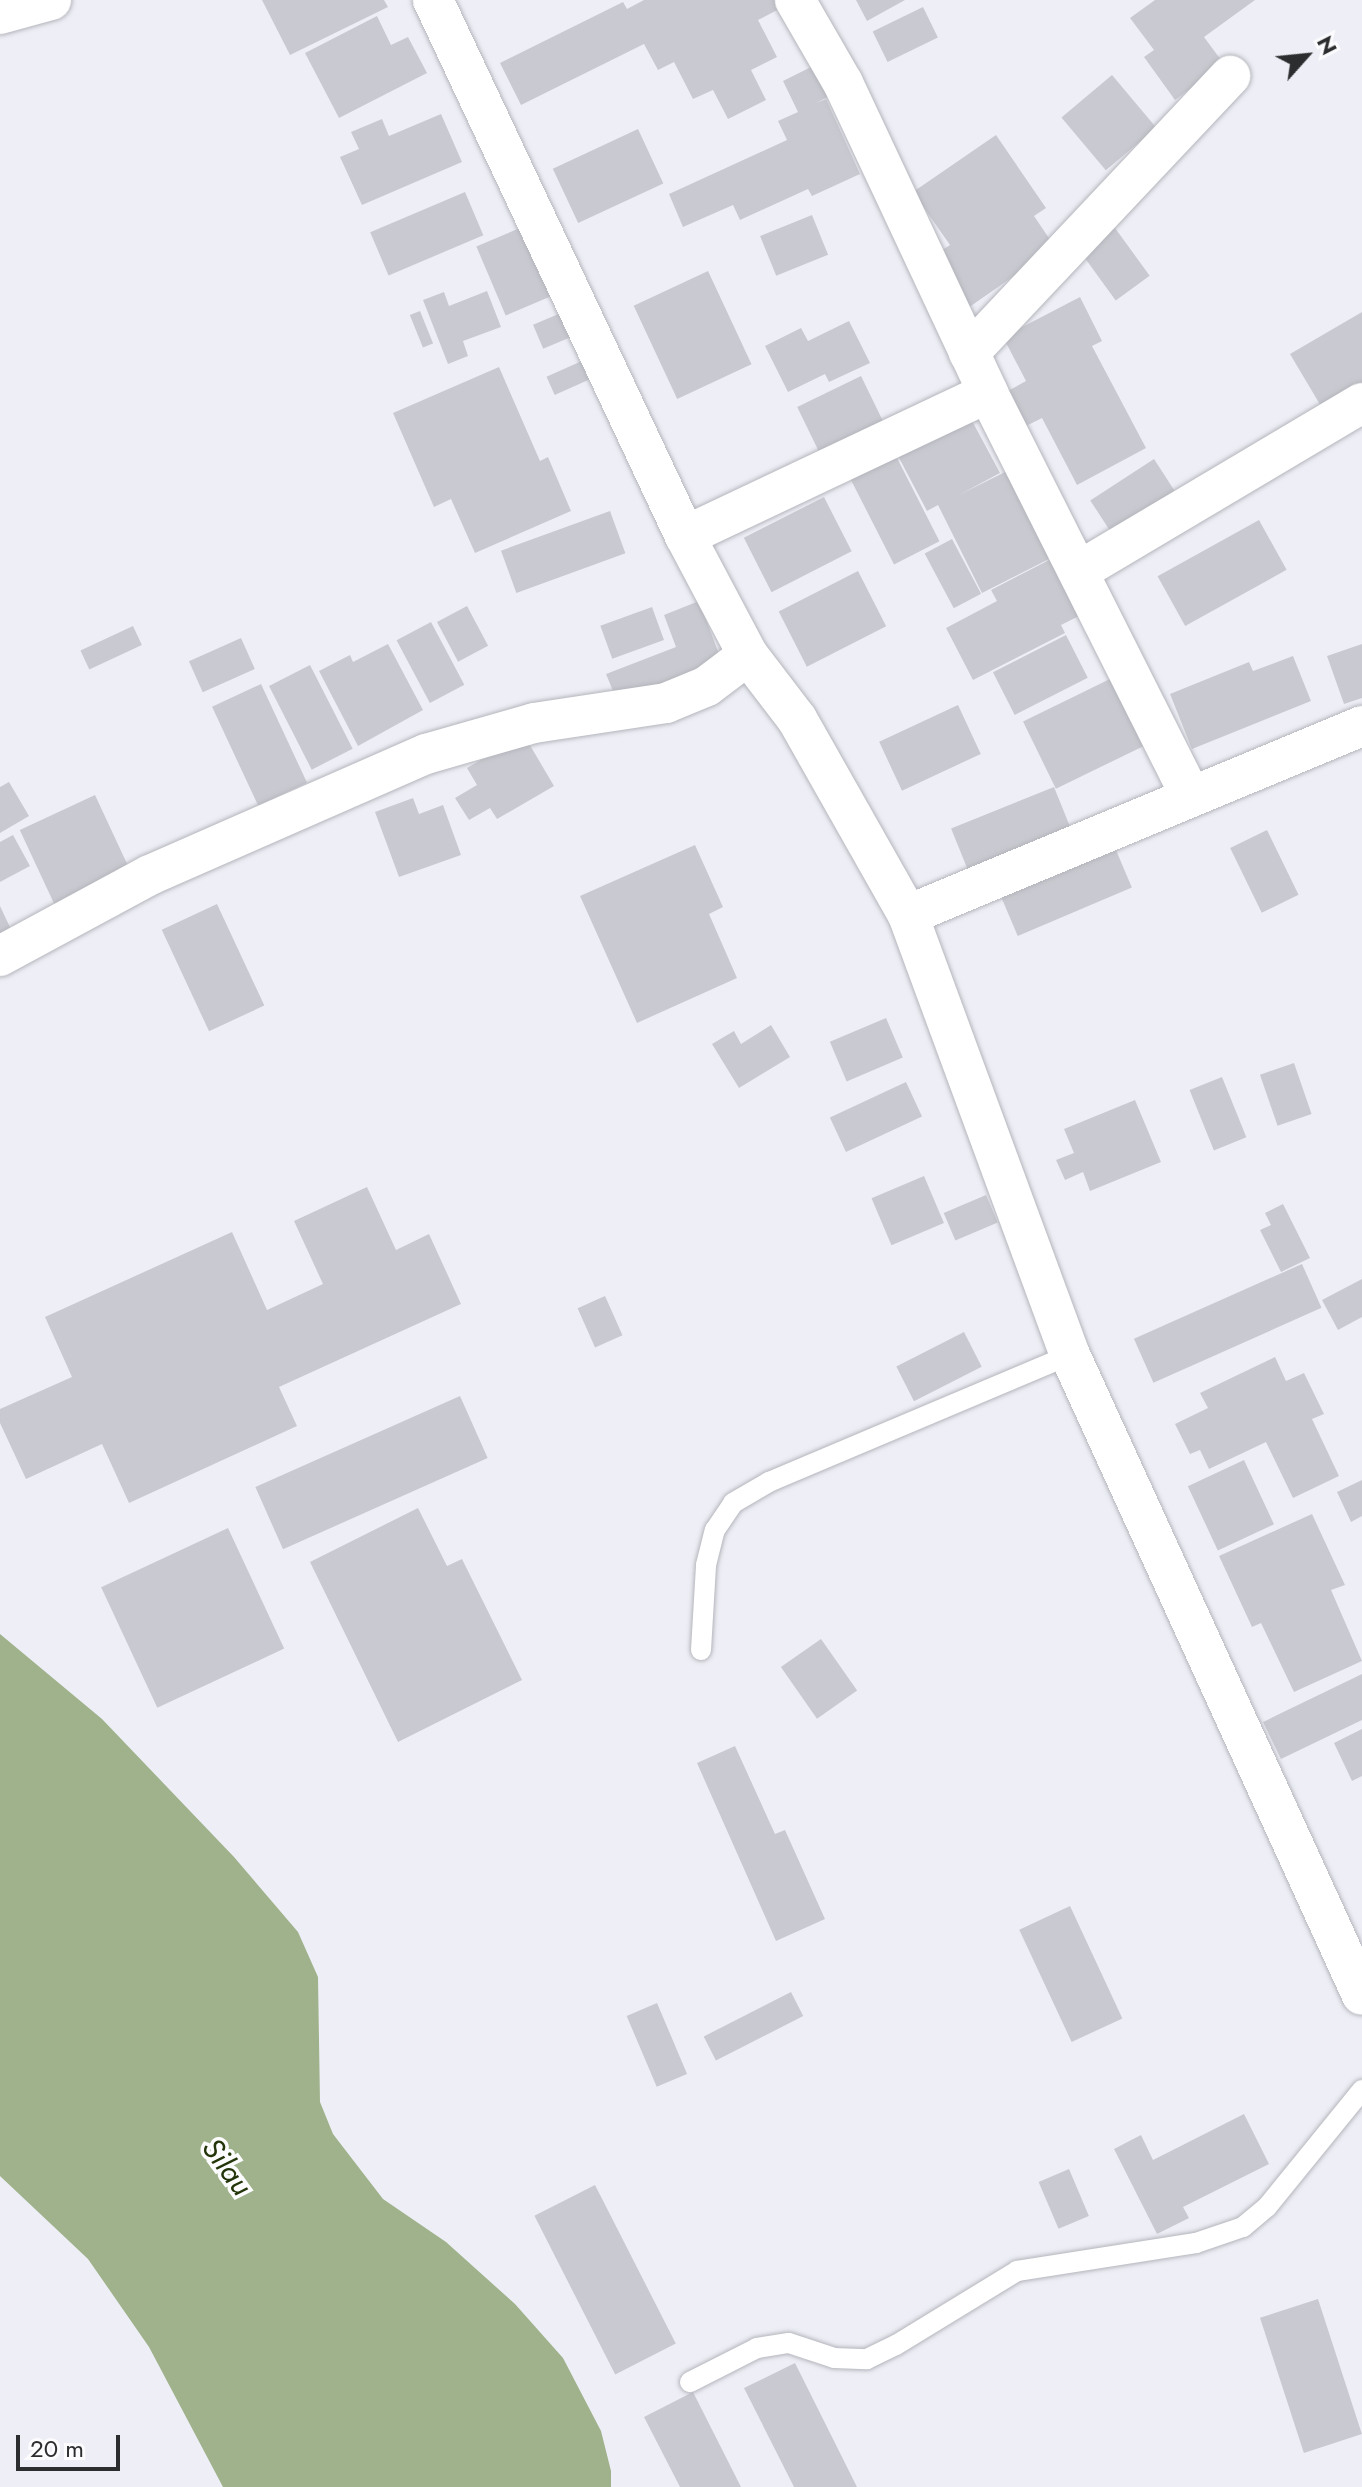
<!DOCTYPE html>
<html>
<head>
<meta charset="utf-8">
<style>
  body { margin:0 }
  #map { position:relative; width:1362px; height:2487px; overflow:hidden; background:#eeeff6; font-family:Jost,sans-serif }
  div>[style] { position:absolute }
  .water>* { inset:0; background:#9fb28b }
  .building>* { inset:0; background:#c9cad1; transform-origin:0 0 }
  .roads { filter:drop-shadow(0 0 2px #b4b5bc) drop-shadow(0 0 2px #b4b5bc) }
  .lane>* { height:20px; margin:-10px; padding:0 10px; transform-origin:10px; border-radius:10px; background:#fff }
  .street>* { height:40px; margin:-20px; padding:0 20px; transform-origin:20px; border-radius:20px; background:#fff }
  span { translate:-50% -50%; white-space:nowrap; text-align:center; line-height:1.15; -webkit-text-stroke:7px #fcfcfe; paint-order:stroke }
  .water-label { font-size:30px; color:#233509; font-style:italic }
  .north { position:absolute; left:1266px; top:16px; width:80px; height:80px; -webkit-text-stroke:6px #fcfcfe; paint-order:stroke; rotate:63deg; font-size:22px; font-weight:700; line-height:32px; text-align:center; color:#2c2d2f }
  .north::after { content:''; display:block; margin:auto; width:28px; height:36px; background:#2c2d2f; clip-path:polygon(50% 0,100% 100%,50% 72%,0 100%) }
  .scale { position:absolute; left:16px; top:2435px; width:104px; height:36px; box-sizing:border-box; border:4px solid #2c2d2f; border-top:0; padding-left:10px; font-size:24px; line-height:28px; white-space:nowrap; color:#2c2d2f; -webkit-text-stroke:6px #fcfcfe; paint-order:stroke }
</style>
</head>
<body>
<div id="map">
  <div class="water">
    <i style="clip-path:polygon(0 1634px,102px 1719px,234px 1857px,298px 1932px,318px 1977px,320px 2102px,333px 2134px,383px 2199px,446px 2242px,515px 2304px,563px 2358px,601px 2431px,611px 2471px,611px 2487px,223px 2487px,149px 2347px,88px 2259px,0 2176px)"></i>
  </div>
  <div class="building">
    <i style="clip-path:polygon(262px 0,384px 0,388px 7px,290px 55px)"></i>
    <i style="clip-path:polygon(644px 0,779px 0,783px 7px,758px 20px,777px 57px,751px 70px,766px 100px,728px 119px,713px 90px,693px 99px,674px 62px,658px 70px,644px 44px,521px 105px,500px 63px,623px 2px,627px 9px)"></i>
    <i style="clip-path:polygon(856px 0,905px 0,867px 21px)"></i>
    <i style="clip-path:polygon(1155px 0,1255px 0,1204px 37px,1224px 64px,1175px 100px,1144px 57px,1154px 50px,1130px 18px)"></i>
    <i style="left:923px;top:7px;width:34px;height:56px;rotate:64deg"></i>
    <i style="clip-path:polygon(377px 16px,391px 45px,408px 37px,427px 73px,339px 118px,305px 53px)"></i>
    <i style="clip-path:polygon(821px 62px,836px 93px,816px 103px,826px 99px,860px 174px,812px 196px,808px 189px,740px 220px,733px 205px,683px 227px,669px 194px,787px 140px,778px 121px,798px 112px,783px 81px)"></i>
    <i style="left:1112px;top:75px;width:69px;height:66px;rotate:50deg"></i>
    <i style="clip-path:polygon(441px 114px,462px 162px,362px 205px,340px 157px,359px 149px,351px 132px,382px 119px,389px 136px)"></i>
    <i style="left:638px;top:129px;width:60px;height:94px;rotate:65deg"></i>
    <i style="clip-path:polygon(996px 135px,1046px 208px,1034px 216px,1055px 247px,968px 308px,933px 256px,950px 245px,913px 192px)"></i>
    <i style="left:465px;top:192px;width:47px;height:103px;rotate:67deg"></i>
    <i style="left:812px;top:215px;width:43px;height:56px;rotate:68deg"></i>
    <i style="left:527px;top:225px;width:75px;height:55px;rotate:67deg"></i>
    <i style="left:1115px;top:228px;width:59px;height:42px;rotate:54deg"></i>
    <i style="left:708px;top:271px;width:103px;height:82px;rotate:65deg"></i>
    <i style="clip-path:polygon(487px 291px,501px 327px,463px 341px,468px 356px,448px 364px,423px 300px,444px 292px,449px 306px)"></i>
    <i style="clip-path:polygon(1080px 297px,1102px 341px,1092px 346px,1146px 448px,1077px 485px,1042px 418px,1026px 426px,1008px 391px,1026px 381px,1003px 337px)"></i>
    <i style="left:568px;top:310px;width:26px;height:38px;rotate:67deg"></i>
    <i style="left:420px;top:311px;width:35px;height:11px;rotate:68deg"></i>
    <i style="clip-path:polygon(1362px 312px,1362px 391px,1325px 413px,1290px 354px)"></i>
    <i style="clip-path:polygon(849px 321px,870px 363px,829px 382px,825px 374px,788px 392px,765px 346px,801px 328px,808px 341px)"></i>
    <i style="left:584px;top:360px;width:20px;height:41px;rotate:66deg"></i>
    <i style="clip-path:polygon(499px 367px,540px 461px,548px 457px,571px 511px,475px 553px,451px 499px,434px 507px,393px 413px)"></i>
    <i style="left:861px;top:376px;width:55px;height:71px;rotate:64deg"></i>
    <i style="clip-path:polygon(970px 417px,1000px 473px,959px 495px,1013px 468px,1057px 555px,982px 593px,938px 505px,927px 511px,897px 454px)"></i>
    <i style="left:895px;top:454px;width:98px;height:51px;rotate:63deg"></i>
    <i style="left:1154px;top:459px;width:50px;height:76px;rotate:57deg"></i>
    <i style="left:824px;top:497px;width:61px;height:90px;rotate:63deg"></i>
    <i style="left:610px;top:511px;width:45px;height:116px;rotate:70deg"></i>
    <i style="left:1259px;top:520px;width:57px;height:116px;rotate:61deg"></i>
    <i style="left:952px;top:539px;width:62px;height:31px;rotate:62deg"></i>
    <i style="clip-path:polygon(1057px 556px,1087px 612px,1061px 625px,1065px 633px,973px 680px,946px 628px,997px 601px,991px 590px)"></i>
    <i style="left:858px;top:571px;width:62px;height:89px;rotate:63deg"></i>
    <i style="clip-path:polygon(699px 601px,722px 662px,618px 703px,606px 674px,676px 647px,664px 615px)"></i>
    <i style="left:467px;top:606px;width:45px;height:34px;rotate:62deg"></i>
    <i style="left:652px;top:607px;width:35px;height:55px;rotate:70deg"></i>
    <i style="left:431px;top:622px;width:71px;height:39px;rotate:62deg"></i>
    <i style="left:133px;top:626px;width:21px;height:58px;rotate:65deg"></i>
    <i style="left:1066px;top:635px;width:48px;height:82px;rotate:63deg"></i>
    <i style="left:241px;top:638px;width:34px;height:57px;rotate:66deg"></i>
    <i style="clip-path:polygon(388px 644px,423px 710px,358px 746px,319px 671px,350px 655px,353px 662px)"></i>
    <i style="clip-path:polygon(1362px 644px,1362px 698px,1344px 704px,1327px 656px)"></i>
    <i style="clip-path:polygon(1293px 656px,1311px 701px,1192px 749px,1170px 694px,1249px 662px,1253px 671px)"></i>
    <i style="left:310px;top:665px;width:94px;height:46px;rotate:63deg"></i>
    <i style="left:1112px;top:678px;width:75px;height:99px;rotate:64deg"></i>
    <i style="left:261px;top:684px;width:109px;height:54px;rotate:65deg"></i>
    <i style="left:958px;top:705px;width:54px;height:87px;rotate:65deg"></i>
    <i style="clip-path:polygon(524px 735px,554px 786px,497px 819px,490px 808px,469px 820px,455px 798px,477px 785px,467px 768px)"></i>
    <i style="clip-path:polygon(9px 782px,29px 816px,0 833px,0 787px)"></i>
    <i style="left:1054px;top:787px;width:51px;height:111px;rotate:68deg"></i>
    <i style="left:95px;top:795px;width:94px;height:83px;rotate:65deg"></i>
    <i style="clip-path:polygon(413px 798px,419px 814px,443px 805px,461px 855px,399px 877px,375px 812px)"></i>
    <i style="left:1267px;top:830px;width:72px;height:41px;rotate:64deg"></i>
    <i style="clip-path:polygon(13px 835px,30px 866px,0 882px,0 842px)"></i>
    <i style="left:1110px;top:836px;width:56px;height:124px;rotate:67deg"></i>
    <i style="clip-path:polygon(695px 845px,723px 907px,709px 914px,737px 978px,637px 1023px,580px 896px)"></i>
    <i style="left:217px;top:904px;width:112px;height:61px;rotate:65deg"></i>
    <i style="clip-path:polygon(0 906px,15px 938px,0 946px)"></i>
    <i style="left:886px;top:1018px;width:43px;height:61px;rotate:67deg"></i>
    <i style="clip-path:polygon(771px 1025px,790px 1057px,739px 1088px,712px 1044px,734px 1031px,741px 1044px)"></i>
    <i style="left:1294px;top:1063px;width:54px;height:36px;rotate:71deg"></i>
    <i style="left:1222px;top:1077px;width:65px;height:35px;rotate:68deg"></i>
    <i style="left:906px;top:1082px;width:38px;height:84px;rotate:65deg"></i>
    <i style="clip-path:polygon(1135px 1100px,1161px 1162px,1090px 1191px,1083px 1172px,1065px 1180px,1056px 1160px,1074px 1153px,1064px 1129px)"></i>
    <i style="left:924px;top:1176px;width:51px;height:57px;rotate:67deg"></i>
    <i style="clip-path:polygon(367px 1187px,396px 1250px,429px 1234px,461px 1304px,279px 1387px,297px 1426px,129px 1503px,102px 1444px,26px 1479px,0 1423px,0 1409px,72px 1377px,45px 1317px,232px 1232px,267px 1310px,323px 1284px,294px 1221px)"></i>
    <i style="left:986px;top:1195px;width:30px;height:46px;rotate:67deg"></i>
    <i style="clip-path:polygon(1283px 1204px,1310px 1258px,1281px 1272px,1260px 1230px,1271px 1225px,1265px 1213px)"></i>
    <i style="left:1302px;top:1264px;width:48px;height:184px;rotate:66deg"></i>
    <i style="clip-path:polygon(1362px 1279px,1362px 1317px,1338px 1330px,1322px 1300px)"></i>
    <i style="left:605px;top:1296px;width:43px;height:30px;rotate:66deg"></i>
    <i style="left:964px;top:1332px;width:39px;height:76px;rotate:63deg"></i>
    <i style="clip-path:polygon(1275px 1357px,1286px 1381px,1304px 1373px,1324px 1414px,1312px 1419px,1339px 1476px,1293px 1498px,1266px 1442px,1209px 1469px,1200px 1450px,1190px 1454px,1175px 1424px,1208px 1408px,1200px 1393px)"></i>
    <i style="left:460px;top:1396px;width:68px;height:224px;rotate:66deg"></i>
    <i style="left:1244px;top:1460px;width:71px;height:62px;rotate:65deg"></i>
    <i style="clip-path:polygon(1362px 1480px,1362px 1516px,1351px 1522px,1337px 1492px)"></i>
    <i style="clip-path:polygon(418px 1508px,447px 1566px,462px 1559px,522px 1680px,398px 1742px,310px 1562px)"></i>
    <i style="clip-path:polygon(1312px 1514px,1345px 1585px,1331px 1590px,1362px 1661px,1294px 1692px,1261px 1623px,1252px 1627px,1219px 1556px)"></i>
    <i style="left:228px;top:1528px;width:133px;height:140px;rotate:65deg"></i>
    <i style="left:821px;top:1639px;width:63px;height:49px;rotate:55deg"></i>
    <i style="clip-path:polygon(1362px 1674px,1362px 1720px,1281px 1759px,1263px 1722px)"></i>
    <i style="clip-path:polygon(1362px 1729px,1362px 1776px,1352px 1781px,1334px 1743px)"></i>
    <i style="clip-path:polygon(735px 1746px,775px 1834px,785px 1830px,825px 1919px,776px 1941px,697px 1763px)"></i>
    <i style="left:1070px;top:1906px;width:124px;height:56px;rotate:65deg"></i>
    <i style="left:791px;top:1992px;width:27px;height:98px;rotate:63deg"></i>
    <i style="left:657px;top:2003px;width:77px;height:33px;rotate:67deg"></i>
    <i style="clip-path:polygon(1244px 2114px,1269px 2164px,1183px 2207px,1189px 2218px,1157px 2234px,1114px 2149px,1141px 2135px,1153px 2160px)"></i>
    <i style="left:1069px;top:2169px;width:51px;height:33px;rotate:67deg"></i>
    <i style="left:595px;top:2185px;width:178px;height:68px;rotate:63deg"></i>
    <i style="left:1318px;top:2299px;width:142px;height:61px;rotate:72deg"></i>
    <i style="clip-path:polygon(795px 2363px,857px 2487px,794px 2487px,744px 2388px)"></i>
    <i style="clip-path:polygon(693px 2392px,741px 2487px,680px 2487px,644px 2417px)"></i>
  </div>
  <div class="roads">
    <div class="lane">
      <i style="left:701px;top:1650px;width:85px;rotate:-86.6deg"></i>
      <i style="left:706px;top:1565px;width:36px;rotate:-76deg"></i>
      <i style="left:715px;top:1530px;width:32px;rotate:-56deg"></i>
      <i style="left:733px;top:1503px;width:42px;rotate:-30.3deg"></i>
      <i style="left:769px;top:1482px;width:327px;rotate:-22.9deg"></i>
      <i style="left:690px;top:2382px;width:75px;rotate:-26.9deg"></i>
      <i style="left:757px;top:2348px;width:32px;rotate:-9deg"></i>
      <i style="left:789px;top:2343px;width:47px;rotate:18.4deg"></i>
      <i style="left:834px;top:2358px;width:33px;rotate:2deg"></i>
      <i style="left:867px;top:2359px;width:32px;rotate:-26deg"></i>
      <i style="left:896px;top:2345px;width:142px;rotate:-31.4deg"></i>
      <i style="left:1017px;top:2271px;width:181px;rotate:-8.9deg"></i>
      <i style="left:1196px;top:2243px;width:50px;rotate:-18.8deg"></i>
      <i style="left:1243px;top:2227px;width:31px;rotate:-40deg"></i>
      <i style="left:1267px;top:2207px;width:151px;rotate:-50.9deg"></i>
    </div>
    <div class="street">
      <i style="left:433px;top:0;width:592px;rotate:64.82deg"></i>
      <i style="left:685px;top:536px;width:135px;rotate:62.1deg"></i>
      <i style="left:748px;top:655px;width:81px;rotate:52.6deg"></i>
      <i style="left:797px;top:719px;width:225px;rotate:60.5deg"></i>
      <i style="left:908px;top:915px;width:469px;rotate:69.8deg"></i>
      <i style="left:1070px;top:1355px;width:703px;rotate:65.48deg"></i>
      <i style="left:795px;top:0;width:96px;rotate:60deg"></i>
      <i style="left:843px;top:83px;width:342px;rotate:64.9deg"></i>
      <i style="left:988px;top:393px;width:451px;rotate:63.3deg"></i>
      <i style="left:0;top:14px;width:53px;rotate:-15.4deg"></i>
      <i style="left:969px;top:353px;width:381px;rotate:-46.7deg"></i>
      <i style="left:685px;top:536px;width:335px;rotate:-25.3deg"></i>
      <i style="left:1079px;top:571px;width:329px;rotate:-30.7deg"></i>
      <i style="left:908px;top:915px;width:492px;rotate:-22.6deg"></i>
      <i style="left:0;top:956px;width:170px;rotate:-28.4deg"></i>
      <i style="left:150px;top:875px;width:301px;rotate:-23.7deg"></i>
      <i style="left:426px;top:754px;width:112px;rotate:-16deg"></i>
      <i style="left:534px;top:723px;width:134px;rotate:-8.6deg"></i>
      <i style="left:666px;top:703px;width:44px;rotate:-22.5deg"></i>
      <i style="left:707px;top:686px;width:51px;rotate:-37.1deg"></i>
    </div>
  </div>
  <div class="water-label">
    <span style="left:227px;top:2167px;rotate:54deg">Silau</span>
  </div>
  <div class="north">N</div>
  <div class="scale">20 m</div>
</div>
</body>
</html>
